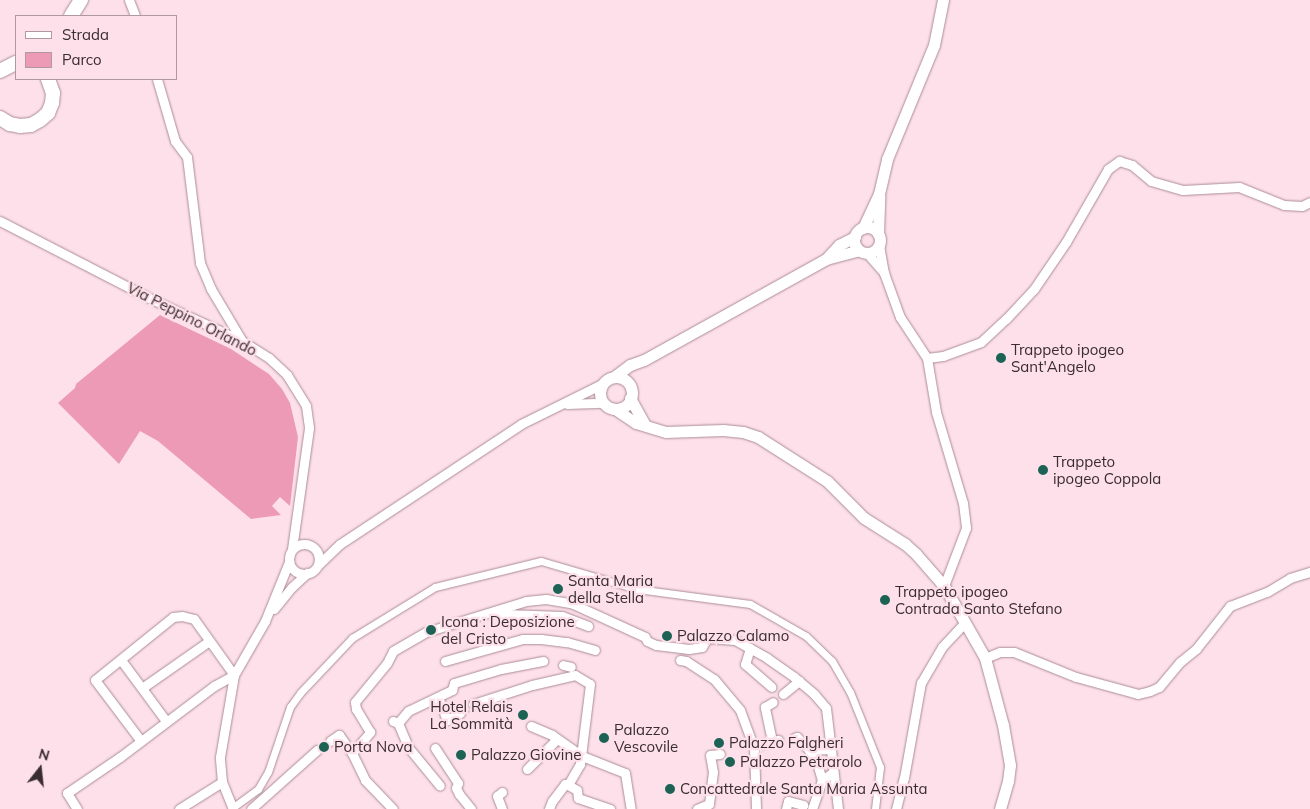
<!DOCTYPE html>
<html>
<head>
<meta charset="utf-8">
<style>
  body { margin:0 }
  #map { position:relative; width:1310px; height:809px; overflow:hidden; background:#fde0e9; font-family:Mulish,sans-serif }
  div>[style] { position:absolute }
  .green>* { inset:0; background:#ec9ab5 }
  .minor-tunnel>* { height:9px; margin-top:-4.5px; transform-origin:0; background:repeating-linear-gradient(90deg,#d6bcc4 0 9px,transparent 0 13.5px) }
  .roads { filter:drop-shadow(0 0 1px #ac8c96) drop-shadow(0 0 1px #ac8c96) }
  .pedestrian>* { height:7px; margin:-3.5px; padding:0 3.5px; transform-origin:3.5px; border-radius:3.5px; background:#fff }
  .minor>* { height:9px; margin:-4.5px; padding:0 4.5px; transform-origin:4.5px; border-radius:4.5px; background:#fff }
  .minor>.ring { margin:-4.5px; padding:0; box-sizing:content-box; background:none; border:9px solid #fff; border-radius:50% }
  .tertiary>* { height:11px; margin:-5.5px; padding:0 5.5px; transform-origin:5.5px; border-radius:5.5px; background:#fff }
  .tertiary>.ring { margin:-5.5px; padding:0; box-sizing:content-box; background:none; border:11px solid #fff; border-radius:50% }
  .secondary>* { height:14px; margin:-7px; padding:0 7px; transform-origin:7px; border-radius:7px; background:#fff }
  .dots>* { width:14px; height:14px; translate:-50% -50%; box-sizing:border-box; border:2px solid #fde0e9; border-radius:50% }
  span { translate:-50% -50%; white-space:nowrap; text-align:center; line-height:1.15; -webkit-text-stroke:4.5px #fde0e9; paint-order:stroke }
  .street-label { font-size:15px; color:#3a2d31 }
  .poi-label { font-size:15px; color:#3a2d31 }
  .left { translate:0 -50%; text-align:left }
  .right { translate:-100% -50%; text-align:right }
  .legend { position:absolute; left:15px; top:15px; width:162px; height:65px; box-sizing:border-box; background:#fde0e9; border:1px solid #af989f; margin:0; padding:6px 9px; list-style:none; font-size:15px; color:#3a2d31 }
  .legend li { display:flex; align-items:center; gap:10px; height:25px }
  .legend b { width:25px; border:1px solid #af989f }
  .north { position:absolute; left:15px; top:744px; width:50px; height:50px; -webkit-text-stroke:4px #fde0e9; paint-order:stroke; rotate:16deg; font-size:14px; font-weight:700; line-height:20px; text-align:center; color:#3a2d31 }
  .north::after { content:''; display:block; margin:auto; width:18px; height:22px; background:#3a2d31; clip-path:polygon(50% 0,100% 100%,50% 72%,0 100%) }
</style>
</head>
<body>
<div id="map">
  <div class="green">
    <i style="clip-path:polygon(160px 315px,231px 349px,269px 374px,282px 389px,290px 403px,298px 437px,290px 506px,280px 497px,272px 506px,281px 515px,251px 519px,158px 441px,140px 431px,119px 464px,58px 403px,75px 388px,76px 384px)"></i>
  </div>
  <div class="minor-tunnel">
    <i style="left:460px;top:713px;width:16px;rotate:-35deg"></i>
    <i style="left:317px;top:750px;width:16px;rotate:-35deg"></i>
  </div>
  <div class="roads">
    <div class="pedestrian">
      <i style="left:232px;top:808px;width:32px;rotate:-36deg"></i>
      <i style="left:258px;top:789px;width:20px;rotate:-60deg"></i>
      <i style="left:268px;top:772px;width:69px;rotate:-71.3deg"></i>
      <i style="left:290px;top:707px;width:17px;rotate:-54deg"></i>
      <i style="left:300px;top:693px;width:76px;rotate:-46.6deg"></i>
      <i style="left:352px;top:638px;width:97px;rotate:-31.6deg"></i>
      <i style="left:435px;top:587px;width:109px;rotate:-13.8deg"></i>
      <i style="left:541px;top:561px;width:100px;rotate:16.3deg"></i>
      <i style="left:637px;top:589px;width:114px;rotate:7.6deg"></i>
      <i style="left:750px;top:604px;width:64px;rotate:29.7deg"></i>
      <i style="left:806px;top:636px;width:36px;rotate:44deg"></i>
      <i style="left:832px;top:661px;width:36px;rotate:60deg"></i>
      <i style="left:850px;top:692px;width:81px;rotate:68.2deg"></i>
      <i style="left:880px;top:767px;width:42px;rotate:96.8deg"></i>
    </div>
    <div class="minor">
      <i style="left:129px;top:0;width:17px;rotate:69deg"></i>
      <i style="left:157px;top:79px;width:65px;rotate:73.8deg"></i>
      <i style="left:175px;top:141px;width:20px;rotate:53deg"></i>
      <i style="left:187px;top:157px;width:107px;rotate:83deg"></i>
      <i style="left:200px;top:263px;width:28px;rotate:67deg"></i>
      <i style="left:211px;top:289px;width:61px;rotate:59.2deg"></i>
      <i style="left:0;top:221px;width:168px;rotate:27.3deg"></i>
      <i style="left:149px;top:298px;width:102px;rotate:24.8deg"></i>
      <i style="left:242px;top:341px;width:32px;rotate:32deg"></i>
      <i style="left:269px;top:358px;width:25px;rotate:43deg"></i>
      <i style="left:287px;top:375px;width:36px;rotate:58deg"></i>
      <i style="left:306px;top:406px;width:22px;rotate:82deg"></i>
      <i style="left:309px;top:428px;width:122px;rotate:98deg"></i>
      <i style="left:879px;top:245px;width:28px;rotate:80deg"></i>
      <i style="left:884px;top:273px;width:47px;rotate:70deg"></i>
      <i style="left:900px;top:317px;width:49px;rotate:56.6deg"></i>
      <i style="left:927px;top:358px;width:55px;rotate:80.5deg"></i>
      <i style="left:936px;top:412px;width:95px;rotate:73.5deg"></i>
      <i style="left:963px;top:503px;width:25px;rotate:83deg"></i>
      <i style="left:966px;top:528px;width:62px;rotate:110.8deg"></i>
      <i style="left:866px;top:252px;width:28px;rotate:49deg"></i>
      <i style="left:927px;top:358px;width:16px;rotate:-7deg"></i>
      <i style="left:943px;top:356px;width:40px;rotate:-20.2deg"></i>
      <i style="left:981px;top:342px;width:34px;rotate:-43deg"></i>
      <i style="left:1006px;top:319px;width:41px;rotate:-47deg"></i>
      <i style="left:1034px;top:289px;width:57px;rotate:-55.8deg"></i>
      <i style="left:1066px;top:242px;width:84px;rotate:-60.1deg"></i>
      <i style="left:1108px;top:169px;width:14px;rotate:-36deg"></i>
      <i style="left:1119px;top:161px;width:14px;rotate:17deg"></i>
      <i style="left:1132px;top:165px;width:25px;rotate:40deg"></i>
      <i style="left:1151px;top:181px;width:33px;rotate:16deg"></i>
      <i style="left:1183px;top:190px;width:56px;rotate:-3.1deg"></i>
      <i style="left:1239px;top:187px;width:48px;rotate:21.8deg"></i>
      <i style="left:1284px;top:205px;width:18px;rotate:3deg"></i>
      <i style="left:1302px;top:206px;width:9px;rotate:-27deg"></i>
      <i style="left:567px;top:404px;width:36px;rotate:-2deg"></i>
      <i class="ring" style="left:289px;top:544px;width:21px;height:21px"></i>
      <i style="left:318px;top:565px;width:30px;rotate:-44deg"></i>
      <i style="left:340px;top:544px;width:217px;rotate:-33.5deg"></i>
      <i style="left:521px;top:424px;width:90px;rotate:-26.3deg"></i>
      <i style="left:274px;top:609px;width:28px;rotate:-51deg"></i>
      <i style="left:292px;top:587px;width:21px;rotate:-43deg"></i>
      <i style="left:499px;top:610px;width:6px;rotate:39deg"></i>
      <i style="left:504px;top:614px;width:58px;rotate:2deg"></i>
      <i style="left:562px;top:616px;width:28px;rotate:21deg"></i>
      <i style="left:750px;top:648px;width:17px;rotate:107deg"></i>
      <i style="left:745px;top:664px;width:35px;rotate:41deg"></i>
      <i style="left:985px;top:658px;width:16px;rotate:-22deg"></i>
      <i style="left:1000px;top:652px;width:14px"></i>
      <i style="left:1014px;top:652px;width:67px;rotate:22deg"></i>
      <i style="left:1076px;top:677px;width:64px;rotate:15.3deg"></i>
      <i style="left:1138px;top:694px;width:12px;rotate:-14deg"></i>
      <i style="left:1150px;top:691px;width:10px;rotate:-24deg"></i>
      <i style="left:1159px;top:687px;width:33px;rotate:-50deg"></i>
      <i style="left:1180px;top:662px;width:21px;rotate:-39deg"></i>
      <i style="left:1196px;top:649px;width:55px;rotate:-51.7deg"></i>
      <i style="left:1230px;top:606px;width:40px;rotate:-21deg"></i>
      <i style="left:1267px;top:592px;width:27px;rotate:-31deg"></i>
      <i style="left:1290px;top:578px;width:21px;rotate:-17deg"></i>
      <i style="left:121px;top:660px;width:76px;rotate:53.6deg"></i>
      <i style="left:680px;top:660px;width:6px;rotate:9deg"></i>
      <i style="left:686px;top:661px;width:33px;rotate:33deg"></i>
      <i style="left:714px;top:679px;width:40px;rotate:50deg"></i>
      <i style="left:740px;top:710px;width:40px;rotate:69.8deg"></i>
      <i style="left:754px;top:748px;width:61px;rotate:88.1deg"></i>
      <i style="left:445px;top:661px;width:81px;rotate:-15.8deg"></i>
      <i style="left:523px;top:639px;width:18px"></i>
      <i style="left:541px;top:639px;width:26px;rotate:7deg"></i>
      <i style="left:567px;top:642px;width:29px;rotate:16deg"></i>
      <i style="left:563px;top:665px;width:8px;rotate:14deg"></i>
      <i style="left:142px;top:688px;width:82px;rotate:-35deg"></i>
      <i style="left:783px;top:694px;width:21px;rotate:-39deg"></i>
      <i style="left:438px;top:697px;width:25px;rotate:69deg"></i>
      <i style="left:447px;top:720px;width:15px;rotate:-28deg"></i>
      <i style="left:473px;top:704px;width:62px;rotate:-17.9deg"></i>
      <i style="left:532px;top:685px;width:44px;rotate:-13.1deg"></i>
      <i style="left:575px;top:675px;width:17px;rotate:31deg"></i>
      <i style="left:590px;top:684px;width:81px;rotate:97.1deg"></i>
      <i style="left:580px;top:764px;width:24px;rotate:120deg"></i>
      <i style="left:568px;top:785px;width:3px;rotate:-162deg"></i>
      <i style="left:565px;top:784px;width:21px;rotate:127deg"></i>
      <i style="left:552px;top:801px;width:9px;rotate:111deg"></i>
      <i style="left:393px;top:721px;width:5px;rotate:22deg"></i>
      <i style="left:398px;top:723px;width:16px;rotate:-50deg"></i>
      <i style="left:408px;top:711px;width:49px;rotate:-25.5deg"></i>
      <i style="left:452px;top:690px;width:7px;rotate:-74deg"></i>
      <i style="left:454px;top:683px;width:49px;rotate:-16.6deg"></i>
      <i style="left:501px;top:669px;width:43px;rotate:-10.8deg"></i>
      <i style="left:398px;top:723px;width:26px;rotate:67deg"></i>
      <i style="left:408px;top:747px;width:50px;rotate:50.6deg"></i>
      <i style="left:531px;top:726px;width:23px;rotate:23deg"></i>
      <i style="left:552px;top:735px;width:37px;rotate:35deg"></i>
      <i style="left:582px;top:756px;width:46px;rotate:21.6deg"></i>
      <i style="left:625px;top:773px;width:36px;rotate:81deg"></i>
      <i style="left:794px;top:738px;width:3px;rotate:-18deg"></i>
      <i style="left:797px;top:737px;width:18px;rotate:47deg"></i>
      <i style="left:809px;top:750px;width:21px;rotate:-3deg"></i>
      <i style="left:330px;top:741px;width:11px;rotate:-34deg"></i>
      <i style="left:339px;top:735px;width:22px;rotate:54deg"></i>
      <i style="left:352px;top:753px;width:30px;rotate:64deg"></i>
      <i style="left:365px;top:780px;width:40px;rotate:46deg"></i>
      <i style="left:772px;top:741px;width:35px;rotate:-102deg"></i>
      <i style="left:765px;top:707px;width:9px;rotate:-32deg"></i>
      <i style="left:754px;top:746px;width:25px;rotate:-14deg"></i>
      <i style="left:435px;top:748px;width:42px;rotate:56.7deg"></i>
      <i style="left:458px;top:783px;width:5px;rotate:112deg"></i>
      <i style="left:456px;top:788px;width:7px;rotate:63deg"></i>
      <i style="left:459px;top:794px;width:19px;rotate:51deg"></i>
      <i style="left:809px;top:750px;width:15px;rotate:58deg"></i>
      <i style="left:817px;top:763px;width:18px;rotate:74deg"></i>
      <i style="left:352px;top:753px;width:28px;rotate:-49deg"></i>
      <i style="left:370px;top:732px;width:27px;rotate:-121deg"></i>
      <i style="left:356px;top:709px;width:7px;rotate:-98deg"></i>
      <i style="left:355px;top:702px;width:50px;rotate:-50.6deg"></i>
      <i style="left:387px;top:663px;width:13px;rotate:-63deg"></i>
      <i style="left:393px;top:651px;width:38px;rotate:-30deg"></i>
      <i style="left:426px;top:632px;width:105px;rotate:-17.2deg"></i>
      <i style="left:526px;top:601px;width:20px;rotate:-6deg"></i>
      <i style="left:546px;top:599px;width:27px;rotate:10deg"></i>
      <i style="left:573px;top:604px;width:79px;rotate:24.6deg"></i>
      <i style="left:645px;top:637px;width:4px;rotate:63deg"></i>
      <i style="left:647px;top:641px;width:10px;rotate:24deg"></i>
      <i style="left:656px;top:645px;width:33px;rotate:7deg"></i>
      <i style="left:689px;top:649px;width:13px;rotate:-9deg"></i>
      <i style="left:702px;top:647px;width:10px;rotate:-61deg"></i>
      <i style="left:707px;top:638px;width:28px;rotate:4deg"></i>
      <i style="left:735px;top:640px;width:37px;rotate:29deg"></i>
      <i style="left:767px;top:658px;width:33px;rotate:35deg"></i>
      <i style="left:794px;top:677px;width:26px;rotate:40deg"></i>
      <i style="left:814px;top:694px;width:18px;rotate:49deg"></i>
      <i style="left:826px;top:708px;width:102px;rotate:83.2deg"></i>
      <i style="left:527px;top:769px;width:42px;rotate:-45deg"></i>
      <i style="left:568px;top:785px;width:10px;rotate:29deg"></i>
      <i style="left:577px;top:790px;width:8px;rotate:83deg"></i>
      <i style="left:578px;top:798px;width:34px;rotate:19deg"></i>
      <i style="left:502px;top:792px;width:6px;rotate:141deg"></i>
      <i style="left:497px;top:796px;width:14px;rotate:69deg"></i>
      <i style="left:77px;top:809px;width:19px;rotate:-122deg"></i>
      <i style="left:67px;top:793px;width:64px;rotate:-34.2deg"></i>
      <i style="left:120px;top:757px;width:118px;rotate:-37.1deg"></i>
      <i style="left:214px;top:686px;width:23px;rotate:-29deg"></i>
      <i style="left:234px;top:675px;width:69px;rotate:-125.5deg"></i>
      <i style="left:194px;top:619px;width:12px;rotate:-166deg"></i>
      <i style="left:182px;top:616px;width:9px;rotate:174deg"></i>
      <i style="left:173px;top:617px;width:100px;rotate:141.1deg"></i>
      <i style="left:95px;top:680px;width:76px;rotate:53deg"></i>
      <i style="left:179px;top:809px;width:51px;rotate:-32.1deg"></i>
      <i style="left:233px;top:809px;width:29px;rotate:-112deg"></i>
      <i style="left:222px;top:782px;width:25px;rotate:-95deg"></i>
      <i style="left:220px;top:757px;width:83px;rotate:-80.3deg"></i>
      <i style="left:234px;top:675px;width:62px;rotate:-60.1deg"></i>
      <i style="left:265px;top:621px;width:64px;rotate:-67.9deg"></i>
      <i style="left:251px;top:809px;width:89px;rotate:-41.8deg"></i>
      <i style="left:697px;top:809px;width:13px;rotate:-23deg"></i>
      <i style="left:709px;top:804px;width:32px;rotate:-83deg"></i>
      <i style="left:713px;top:772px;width:17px;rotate:-100deg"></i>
      <i style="left:710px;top:755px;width:10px;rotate:-6deg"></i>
      <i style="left:786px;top:809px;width:8px;rotate:-76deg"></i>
      <i style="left:788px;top:801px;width:16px;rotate:15deg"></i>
      <i style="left:812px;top:809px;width:31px;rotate:-71deg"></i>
      <i style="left:822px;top:780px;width:12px;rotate:-35deg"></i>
      <i style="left:896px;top:809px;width:32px;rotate:-76deg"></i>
      <i style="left:904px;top:778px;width:97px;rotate:-79.9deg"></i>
      <i style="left:921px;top:683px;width:42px;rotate:-59.7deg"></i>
      <i style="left:942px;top:647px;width:34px;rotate:-47deg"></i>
    </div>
    <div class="tertiary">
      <i class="ring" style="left:854px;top:227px;width:15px;height:15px"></i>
      <i style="left:863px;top:228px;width:38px;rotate:-65deg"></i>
      <i style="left:879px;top:194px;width:36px;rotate:-77deg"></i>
      <i style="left:887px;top:159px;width:123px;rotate:-67.6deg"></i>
      <i style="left:934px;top:45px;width:46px;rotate:-78.7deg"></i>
      <i style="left:878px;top:234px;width:38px;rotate:-88deg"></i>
      <i style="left:827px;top:258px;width:18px;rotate:-47deg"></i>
      <i style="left:839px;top:245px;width:18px;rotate:-27deg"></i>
      <i style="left:614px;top:377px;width:20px;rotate:-37deg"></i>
      <i style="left:630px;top:365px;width:15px;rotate:-20deg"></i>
      <i style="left:644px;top:360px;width:208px;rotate:-29deg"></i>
      <i style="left:826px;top:259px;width:34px;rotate:-15deg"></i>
      <i class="ring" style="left:600px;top:377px;width:21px;height:21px"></i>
      <i style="left:630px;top:398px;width:31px;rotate:61deg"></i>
      <i style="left:615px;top:409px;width:25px;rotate:34deg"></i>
      <i style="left:636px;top:423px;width:31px;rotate:17deg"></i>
      <i style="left:666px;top:432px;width:57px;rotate:-2deg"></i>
      <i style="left:723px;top:430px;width:20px;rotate:6deg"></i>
      <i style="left:743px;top:432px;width:16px;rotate:18deg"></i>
      <i style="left:758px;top:437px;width:82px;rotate:32.5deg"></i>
      <i style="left:827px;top:481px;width:52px;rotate:45deg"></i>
      <i style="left:864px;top:518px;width:49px;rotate:32.4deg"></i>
      <i style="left:905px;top:544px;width:15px;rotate:42deg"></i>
      <i style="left:916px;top:554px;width:43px;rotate:48.8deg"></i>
      <i style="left:944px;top:586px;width:83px;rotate:60.3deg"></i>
      <i style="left:985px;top:658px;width:69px;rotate:75deg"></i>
      <i style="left:1003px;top:725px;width:41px;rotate:80.1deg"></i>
      <i style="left:1010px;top:765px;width:16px;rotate:97deg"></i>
      <i style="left:1008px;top:781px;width:29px;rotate:106deg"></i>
    </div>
    <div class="secondary">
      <i style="left:71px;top:16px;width:19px;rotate:-58deg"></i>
      <i style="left:0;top:71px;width:18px;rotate:-27deg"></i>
      <i style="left:0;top:118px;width:12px;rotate:31deg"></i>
      <i style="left:10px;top:124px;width:10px;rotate:11deg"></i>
      <i style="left:20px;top:126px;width:11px;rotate:-5deg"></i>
      <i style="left:31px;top:125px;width:10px;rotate:-29deg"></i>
      <i style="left:40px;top:120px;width:11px;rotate:-41deg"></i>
      <i style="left:48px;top:113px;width:11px;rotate:-68deg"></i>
      <i style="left:52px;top:103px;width:10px;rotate:-84deg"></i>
      <i style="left:53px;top:93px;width:15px;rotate:-110deg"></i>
    </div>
  </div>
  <div class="dots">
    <i style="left:1001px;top:358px;background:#1c6356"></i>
    <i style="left:1043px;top:470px;background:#1c6356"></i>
    <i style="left:558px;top:589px;background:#1c6356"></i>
    <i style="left:885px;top:600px;background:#1c6356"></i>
    <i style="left:431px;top:630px;background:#1c6356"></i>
    <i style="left:667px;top:636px;background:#1c6356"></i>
    <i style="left:523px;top:715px;background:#1c6356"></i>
    <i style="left:604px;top:738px;background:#1c6356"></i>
    <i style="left:719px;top:743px;background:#1c6356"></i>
    <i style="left:324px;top:747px;background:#1c6356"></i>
    <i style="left:461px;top:755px;background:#1c6356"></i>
    <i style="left:730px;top:762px;background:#1c6356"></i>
    <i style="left:670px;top:789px;background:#1c6356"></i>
  </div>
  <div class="street-label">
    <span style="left:192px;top:319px;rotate:27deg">Via Peppino Orlando</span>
  </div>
  <div class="poi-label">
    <span class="left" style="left:1011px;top:358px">Trappeto ipogeo<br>Sant'Angelo</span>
    <span class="left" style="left:1053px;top:470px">Trappeto<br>ipogeo Coppola</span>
    <span class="left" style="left:568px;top:589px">Santa Maria<br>della Stella</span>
    <span class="left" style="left:895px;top:600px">Trappeto ipogeo<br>Contrada Santo Stefano</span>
    <span class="left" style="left:441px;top:630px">Icona : Deposizione<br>del Cristo</span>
    <span class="left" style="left:677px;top:636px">Palazzo Calamo</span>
    <span class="right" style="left:513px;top:715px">Hotel Relais<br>La Sommità</span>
    <span class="left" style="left:614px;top:738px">Palazzo<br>Vescovile</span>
    <span class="left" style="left:729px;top:743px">Palazzo Falgheri</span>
    <span class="left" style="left:334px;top:747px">Porta Nova</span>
    <span class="left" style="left:471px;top:755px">Palazzo Giovine</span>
    <span class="left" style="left:740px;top:762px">Palazzo Petrarolo</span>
    <span class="left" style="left:680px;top:789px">Concattedrale Santa Maria Assunta</span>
  </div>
  <ul class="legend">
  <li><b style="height:6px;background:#fff"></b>Strada</li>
  <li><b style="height:14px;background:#ec9ab5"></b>Parco</li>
  </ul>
  <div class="north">N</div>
</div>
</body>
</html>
